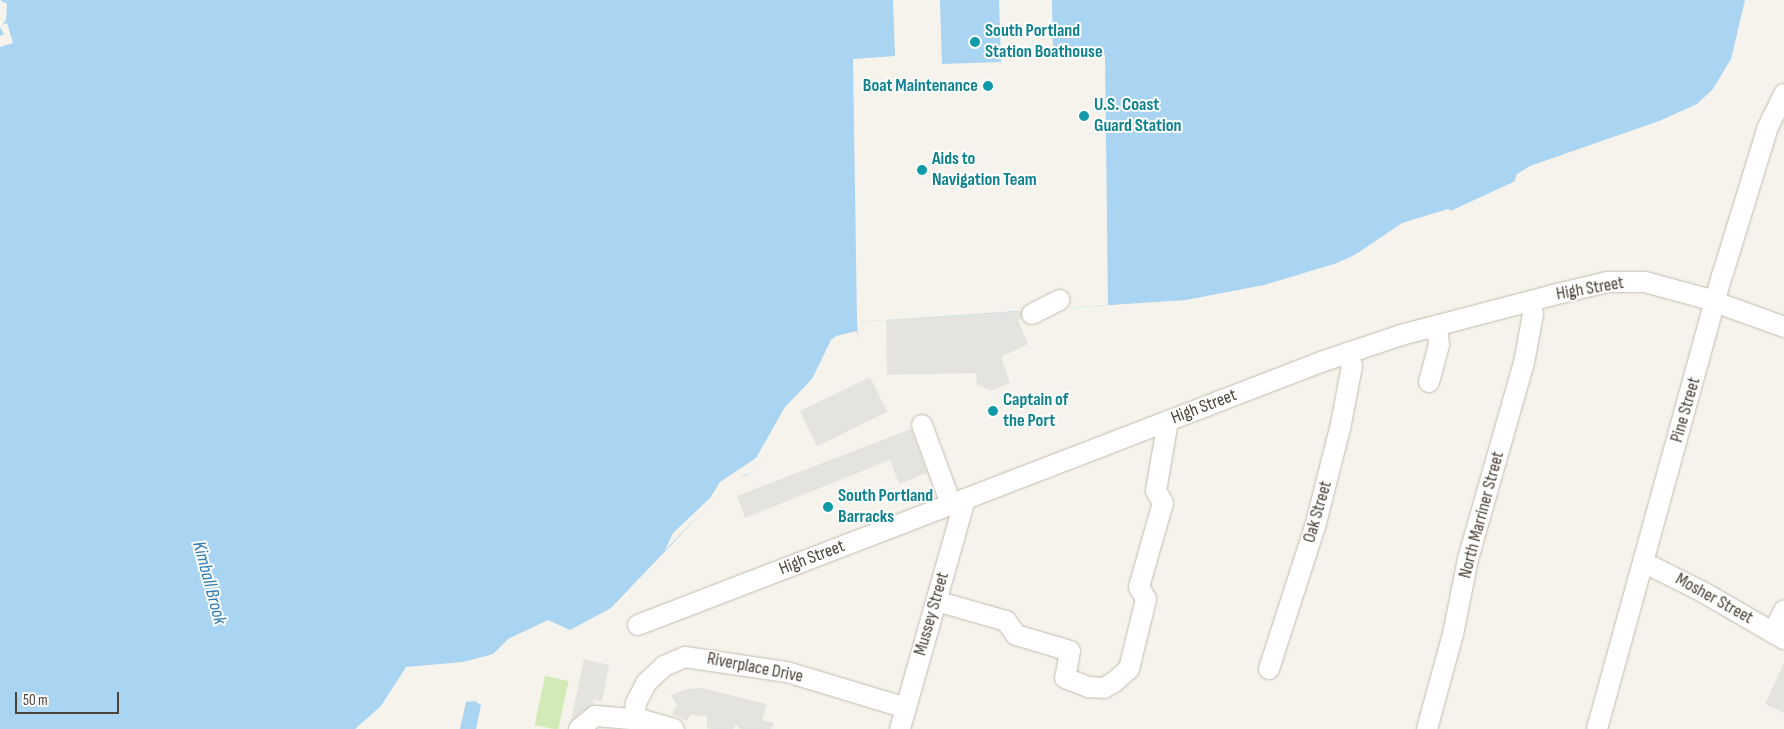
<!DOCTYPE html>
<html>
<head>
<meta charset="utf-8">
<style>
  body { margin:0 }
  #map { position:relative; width:1784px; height:729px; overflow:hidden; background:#f6f3ec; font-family:"Sofia Sans Condensed",sans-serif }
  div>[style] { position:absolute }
  .green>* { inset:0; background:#d2eab5; transform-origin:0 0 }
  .parking>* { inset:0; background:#e5e3e0; transform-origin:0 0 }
  .water>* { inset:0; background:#a9d4f2 }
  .pier>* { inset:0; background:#f6f3ec }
  .roads { filter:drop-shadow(0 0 1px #c2bbae) drop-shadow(0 0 1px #c2bbae) }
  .minor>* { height:20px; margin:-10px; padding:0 10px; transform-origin:10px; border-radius:10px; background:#fff }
  .dots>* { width:14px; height:14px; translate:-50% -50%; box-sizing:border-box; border:2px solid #fff; border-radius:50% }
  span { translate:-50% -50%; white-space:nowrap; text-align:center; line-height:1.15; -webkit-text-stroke:4px #fff; paint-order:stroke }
  .culture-label { font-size:18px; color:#0d838f; font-weight:700 }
  .left { translate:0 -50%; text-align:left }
  .right { translate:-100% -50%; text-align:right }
  .street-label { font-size:18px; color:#4b4439 }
  .water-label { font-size:19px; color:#2e7ab2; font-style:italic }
  .scale { position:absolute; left:15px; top:692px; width:104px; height:22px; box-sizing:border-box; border:2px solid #4b4439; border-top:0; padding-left:6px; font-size:15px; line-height:18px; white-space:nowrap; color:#4b4439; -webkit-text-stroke:4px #fff; paint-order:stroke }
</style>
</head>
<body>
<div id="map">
  <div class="green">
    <i style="left:545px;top:676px;width:24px;height:50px;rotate:12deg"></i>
  </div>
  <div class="parking">
    <i style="clip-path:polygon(885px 238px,1060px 300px,1018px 320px,1028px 344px,1001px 357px,1010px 383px,991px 391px,977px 385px,976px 373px,887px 375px)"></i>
    <i style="left:870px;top:377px;width:39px;height:78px;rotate:64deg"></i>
    <i style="clip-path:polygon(911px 429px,927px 473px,899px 484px,890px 460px,745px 518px,737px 496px)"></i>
    <i style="clip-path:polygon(584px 659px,609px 665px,602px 701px,592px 700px,595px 706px,580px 713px,570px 725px)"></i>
    <i style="clip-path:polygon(1784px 663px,1784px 713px,1765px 704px)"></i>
    <i style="clip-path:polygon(703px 688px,767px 704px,762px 720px,774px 723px,771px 729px,740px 729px,736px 724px,733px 729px,712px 729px,707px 728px,707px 716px,690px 715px,687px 721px,672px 714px,677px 705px,671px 695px,687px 689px)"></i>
  </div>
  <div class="water">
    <i style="clip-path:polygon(0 0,1750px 0,1731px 70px,1703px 107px,1594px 145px,1337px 263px,1264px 285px,1186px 300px,857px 322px,858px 338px,836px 348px,796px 403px,752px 473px,733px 480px,611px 608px,570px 630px,538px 633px,519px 641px,493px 661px,426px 680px,428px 729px,0 729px)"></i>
    <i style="clip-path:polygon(475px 701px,481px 705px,476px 729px,460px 729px,466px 702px)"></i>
  </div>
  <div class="pier">
    <i style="clip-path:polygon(0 0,7px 4px,6px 20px,2px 25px,7px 23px,13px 43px,0 47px,0 36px,4px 34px,0 27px)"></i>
    <i style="clip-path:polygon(893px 0,940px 0,942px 64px,1001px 62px,999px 0,1052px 0,1053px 55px,1105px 55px,1108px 305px,857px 322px,853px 59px,895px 56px)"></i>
    <i style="clip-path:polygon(1745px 0,1752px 0,1734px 70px,1724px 90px,1704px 109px,1646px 133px,1595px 147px,1513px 185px,1517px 174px,1530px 166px,1659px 121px,1697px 104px,1713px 89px,1731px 59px)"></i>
    <i style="clip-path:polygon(1448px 209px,1453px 212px,1340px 265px,1402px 223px)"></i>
    <i style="clip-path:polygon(857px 331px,858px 338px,837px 350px,795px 407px,752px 473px,744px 475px,721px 493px,665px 550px,673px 533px,710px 498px,720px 482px,756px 458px,785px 407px,812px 379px,831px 340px,836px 336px)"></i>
    <i style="clip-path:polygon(548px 620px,570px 630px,539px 635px,520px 643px,494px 663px,429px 682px,435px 694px,445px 702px,431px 729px,355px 729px,381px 706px,406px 667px,463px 662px,493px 654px,508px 639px)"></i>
  </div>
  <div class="roads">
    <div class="minor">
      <i style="left:1032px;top:314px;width:31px;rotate:-27deg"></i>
      <i style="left:1429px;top:382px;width:38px;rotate:-75deg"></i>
      <i style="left:1439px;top:345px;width:19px;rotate:-96deg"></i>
      <i style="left:922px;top:425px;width:84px;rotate:69.8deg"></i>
      <i style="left:1643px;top:562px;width:65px;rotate:26.6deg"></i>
      <i style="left:1701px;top:591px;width:96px;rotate:30deg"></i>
      <i style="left:936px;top:601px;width:73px;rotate:15.9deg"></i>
      <i style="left:1006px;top:621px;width:17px;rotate:54deg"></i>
      <i style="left:1016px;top:635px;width:56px;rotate:16.5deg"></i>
      <i style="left:1070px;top:651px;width:27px;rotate:100deg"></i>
      <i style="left:1065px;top:678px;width:26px;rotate:21deg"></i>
      <i style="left:1089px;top:687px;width:15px;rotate:4deg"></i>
      <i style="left:1104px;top:688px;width:12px;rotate:-31deg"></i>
      <i style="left:1114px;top:682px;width:20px;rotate:-41deg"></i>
      <i style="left:1129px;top:669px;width:72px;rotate:-76.3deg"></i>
      <i style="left:1146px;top:599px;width:14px;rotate:-120deg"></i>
      <i style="left:1139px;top:587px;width:87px;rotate:-74.1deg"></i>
      <i style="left:1163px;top:503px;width:14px;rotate:-120deg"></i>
      <i style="left:1156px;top:491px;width:71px;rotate:-80.3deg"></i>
      <i style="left:638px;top:625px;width:732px;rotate:-21.06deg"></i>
      <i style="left:1321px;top:362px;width:84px;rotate:-18.6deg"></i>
      <i style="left:1401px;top:335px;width:157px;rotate:-14.7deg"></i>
      <i style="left:1553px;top:295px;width:56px;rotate:-13.5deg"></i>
      <i style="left:1607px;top:282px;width:38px"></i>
      <i style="left:1645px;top:282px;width:61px;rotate:15.2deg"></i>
      <i style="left:1704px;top:298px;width:85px;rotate:19.9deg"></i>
      <i style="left:1773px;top:633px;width:25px;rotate:-64deg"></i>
      <i style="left:1269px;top:669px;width:149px;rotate:-72.1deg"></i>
      <i style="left:1315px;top:527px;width:106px;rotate:-75.8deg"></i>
      <i style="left:1341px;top:424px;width:59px;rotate:-79.3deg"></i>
      <i style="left:1352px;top:366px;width:14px;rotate:-107deg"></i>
      <i style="left:634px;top:719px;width:16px;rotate:-83deg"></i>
      <i style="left:636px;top:703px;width:22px;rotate:-63deg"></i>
      <i style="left:646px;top:683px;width:25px;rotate:-43deg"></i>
      <i style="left:664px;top:666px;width:23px;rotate:-23deg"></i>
      <i style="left:685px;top:657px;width:103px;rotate:8.4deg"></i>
      <i style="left:787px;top:672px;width:124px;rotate:16.8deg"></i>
      <i style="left:579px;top:729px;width:21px;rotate:-39deg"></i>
      <i style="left:595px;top:716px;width:48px;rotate:4.8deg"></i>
      <i style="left:643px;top:720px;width:32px;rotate:16deg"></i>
      <i style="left:900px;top:729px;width:239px;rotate:-74.2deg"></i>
      <i style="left:1427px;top:729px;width:98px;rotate:-74.7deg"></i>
      <i style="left:1453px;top:634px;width:76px;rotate:-78.7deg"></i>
      <i style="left:1468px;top:559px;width:204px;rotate:-74.1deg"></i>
      <i style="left:1524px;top:363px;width:50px;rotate:-79.6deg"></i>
      <i style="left:1533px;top:314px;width:13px;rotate:-99deg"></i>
      <i style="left:1597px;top:729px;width:473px;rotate:-74.6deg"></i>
      <i style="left:1723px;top:273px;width:153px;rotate:-72.9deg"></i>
      <i style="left:1768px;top:127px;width:37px;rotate:-64deg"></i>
    </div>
  </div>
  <div class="dots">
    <i style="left:975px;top:42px;background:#0f9aa8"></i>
    <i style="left:988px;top:86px;background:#0f9aa8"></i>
    <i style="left:1084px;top:116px;background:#0f9aa8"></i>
    <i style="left:922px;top:170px;background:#0f9aa8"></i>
    <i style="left:993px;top:411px;background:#0f9aa8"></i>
    <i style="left:828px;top:507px;background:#0f9aa8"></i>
  </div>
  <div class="culture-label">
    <span class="left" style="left:985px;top:42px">South Portland<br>Station Boathouse</span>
    <span class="right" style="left:978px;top:86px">Boat Maintenance</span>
    <span class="left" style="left:1094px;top:116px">U.S. Coast<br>Guard Station</span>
    <span class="left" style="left:932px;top:170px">Aids to<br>Navigation Team</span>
    <span class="left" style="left:1003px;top:411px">Captain of<br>the Port</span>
    <span class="left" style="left:838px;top:507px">South Portland<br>Barracks</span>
  </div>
  <div class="street-label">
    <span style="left:1590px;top:289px;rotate:-10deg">High Street</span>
    <span style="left:1204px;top:407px;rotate:-21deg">High Street</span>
    <span style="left:1686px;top:410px;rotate:-74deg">Pine Street</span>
    <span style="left:1318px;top:512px;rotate:-74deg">Oak Street</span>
    <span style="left:1482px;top:515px;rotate:-75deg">North Marriner Street</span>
    <span style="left:812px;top:558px;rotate:-21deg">High Street</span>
    <span style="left:1714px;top:599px;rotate:29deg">Mosher Street</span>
    <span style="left:932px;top:614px;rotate:-74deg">Mussey Street</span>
    <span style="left:755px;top:668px;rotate:11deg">Riverplace Drive</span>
  </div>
  <div class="water-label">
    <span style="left:209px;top:583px;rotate:75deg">Kimball Brook</span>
  </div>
  <div class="scale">50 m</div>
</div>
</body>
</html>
